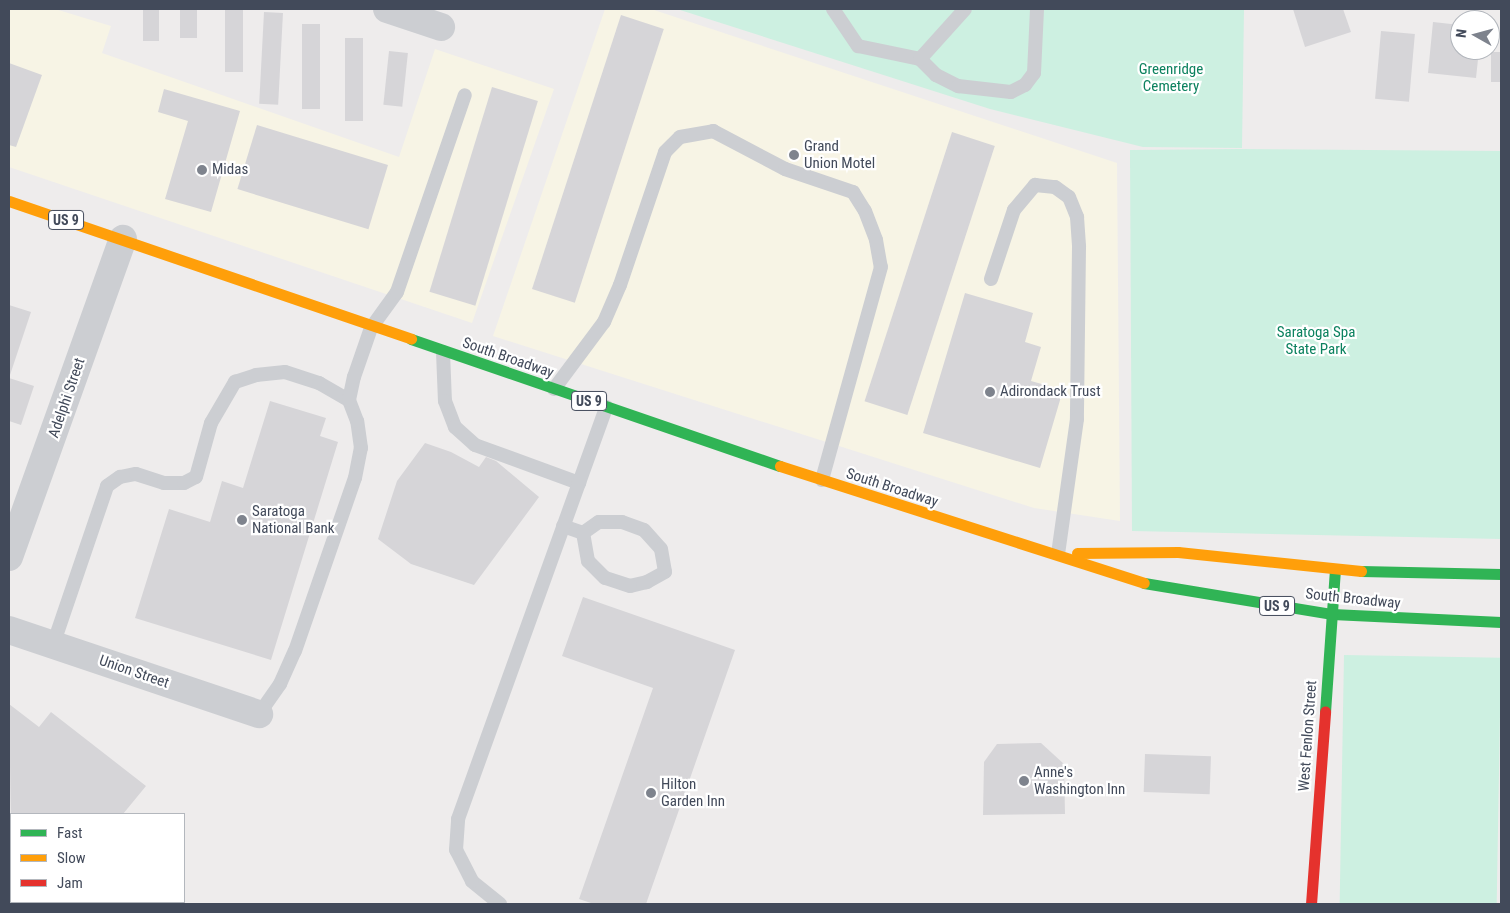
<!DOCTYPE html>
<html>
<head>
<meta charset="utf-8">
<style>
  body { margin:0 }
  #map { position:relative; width:1510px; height:913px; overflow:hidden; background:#eeecec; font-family:"Roboto Condensed",sans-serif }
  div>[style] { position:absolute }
  .commercial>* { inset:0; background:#f7f4e5 }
  .green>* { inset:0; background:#cdf0e1; transform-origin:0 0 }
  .building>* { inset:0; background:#d6d5d8; transform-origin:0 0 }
  .lane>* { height:14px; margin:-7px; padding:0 7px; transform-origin:7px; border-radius:7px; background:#ccced2 }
  .street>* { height:28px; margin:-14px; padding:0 14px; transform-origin:14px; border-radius:14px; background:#ccced2 }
  .fast>* { height:11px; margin:-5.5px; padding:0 5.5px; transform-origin:5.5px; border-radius:5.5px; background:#30b455 }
  .slow>* { height:11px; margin:-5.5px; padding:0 5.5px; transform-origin:5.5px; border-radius:5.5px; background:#ff9f0a }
  .jam>* { height:11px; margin:-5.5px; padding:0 5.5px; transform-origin:5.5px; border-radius:5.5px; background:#e5322d }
  .dots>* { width:14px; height:14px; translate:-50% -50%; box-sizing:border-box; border:2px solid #fff; border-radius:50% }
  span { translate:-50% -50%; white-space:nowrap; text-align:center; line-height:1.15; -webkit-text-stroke:4.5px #fff; paint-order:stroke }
  .shield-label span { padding:1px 4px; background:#fff; border:1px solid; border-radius:4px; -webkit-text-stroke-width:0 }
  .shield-label { font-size:14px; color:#424a5a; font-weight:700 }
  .park-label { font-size:15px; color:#0c825f }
  .poi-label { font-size:15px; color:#424a5a }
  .left { translate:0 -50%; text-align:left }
  .street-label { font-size:15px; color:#424a5a }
  .frame { position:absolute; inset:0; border:10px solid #424a5a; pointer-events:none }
  .legend { position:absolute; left:10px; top:813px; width:175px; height:90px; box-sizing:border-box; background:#fff; border:1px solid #b3b7bd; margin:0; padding:6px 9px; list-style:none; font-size:15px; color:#424a5a }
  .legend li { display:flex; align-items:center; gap:10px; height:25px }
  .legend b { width:25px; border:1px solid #b3b7bd }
  .north { position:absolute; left:1450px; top:10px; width:50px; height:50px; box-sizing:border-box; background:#fff; border:1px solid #b3b7bd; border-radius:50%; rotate:277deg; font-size:14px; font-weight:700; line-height:20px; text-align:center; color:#424a5a }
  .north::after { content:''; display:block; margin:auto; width:18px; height:22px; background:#7e838d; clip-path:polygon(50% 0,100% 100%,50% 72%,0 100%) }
</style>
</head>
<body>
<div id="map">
  <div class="commercial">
    <i style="clip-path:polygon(9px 9px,55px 9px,111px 26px,102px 53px,399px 157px,435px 49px,554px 89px,472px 323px,9px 167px)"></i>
    <i style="clip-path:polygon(605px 9px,651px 9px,1117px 163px,1120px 521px,1034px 508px,493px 336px)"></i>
  </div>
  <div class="green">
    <i style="clip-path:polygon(677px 9px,1244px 9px,1242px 148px,1143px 147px,990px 109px)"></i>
    <i style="clip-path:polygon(1238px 149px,1501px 151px,1501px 539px,1132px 531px,1130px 150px)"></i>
    <i style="left:1344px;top:655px;width:157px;height:249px;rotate:1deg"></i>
  </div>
  <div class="building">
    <i style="left:143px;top:9px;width:16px;height:32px"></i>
    <i style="left:180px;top:9px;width:17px;height:29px"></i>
    <i style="left:225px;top:9px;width:18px;height:63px"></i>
    <i style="clip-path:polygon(1293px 9px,1343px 9px,1351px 32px,1305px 47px)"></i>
    <i style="left:264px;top:12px;width:19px;height:92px;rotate:3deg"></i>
    <i style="left:621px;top:15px;width:45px;height:288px;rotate:18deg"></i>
    <i style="clip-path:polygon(1433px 22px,1460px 25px,1460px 50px,1479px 50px,1476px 78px,1428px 73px)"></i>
    <i style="left:302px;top:24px;width:18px;height:85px"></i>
    <i style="left:1381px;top:31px;width:34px;height:68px;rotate:5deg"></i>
    <i style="left:345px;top:38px;width:18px;height:83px"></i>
    <i style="left:389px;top:51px;width:19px;height:54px;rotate:6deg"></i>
    <i style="left:1491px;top:52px;width:10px;height:30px"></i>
    <i style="clip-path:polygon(9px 63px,42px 75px,16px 147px,9px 145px)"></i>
    <i style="left:492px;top:87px;width:48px;height:214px;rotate:17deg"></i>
    <i style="clip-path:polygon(164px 89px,240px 111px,211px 212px,165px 199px,188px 121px,158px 112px)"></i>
    <i style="left:257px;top:125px;width:137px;height:67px;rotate:17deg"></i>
    <i style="left:952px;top:132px;width:45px;height:283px;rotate:18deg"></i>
    <i style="clip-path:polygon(965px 293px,1033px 313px,1025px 342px,1041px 347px,1031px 381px,1063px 390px,1040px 468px,923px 433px)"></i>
    <i style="clip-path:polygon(9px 305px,31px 312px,9px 378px,34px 386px,21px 425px,9px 421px)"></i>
    <i style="clip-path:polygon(270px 401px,326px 418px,320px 436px,338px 442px,271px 660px,135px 618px,169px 509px,210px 522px,222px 481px,243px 488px)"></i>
    <i style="clip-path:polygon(425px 443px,451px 452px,479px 467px,486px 457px,496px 461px,539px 497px,474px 585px,411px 564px,378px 539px,397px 481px)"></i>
    <i style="clip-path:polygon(583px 597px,735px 650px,646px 904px,594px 904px,579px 899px,653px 688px,562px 656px)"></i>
    <i style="clip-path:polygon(9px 704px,39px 727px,51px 712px,146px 786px,123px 814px,11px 814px,11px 828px)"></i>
    <i style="clip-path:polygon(1041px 743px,1064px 764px,1065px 814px,983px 815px,984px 762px,997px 744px)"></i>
    <i style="left:1145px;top:754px;width:66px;height:38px;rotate:2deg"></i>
  </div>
  <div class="lane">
    <i style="left:833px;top:9px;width:45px;rotate:56deg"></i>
    <i style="left:858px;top:46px;width:63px;rotate:11.8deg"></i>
    <i style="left:920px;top:59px;width:23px;rotate:45deg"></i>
    <i style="left:936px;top:75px;width:25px;rotate:27deg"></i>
    <i style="left:958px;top:86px;width:53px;rotate:6.5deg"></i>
    <i style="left:1011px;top:92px;width:16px;rotate:-27deg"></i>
    <i style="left:1025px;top:85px;width:15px;rotate:-53deg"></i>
    <i style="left:1034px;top:73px;width:64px;rotate:-87.3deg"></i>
    <i style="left:920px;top:59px;width:67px;rotate:-48deg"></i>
    <i style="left:991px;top:279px;width:73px;rotate:-71.6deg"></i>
    <i style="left:1014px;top:210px;width:33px;rotate:-50deg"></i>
    <i style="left:1035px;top:185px;width:20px;rotate:6deg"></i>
    <i style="left:1055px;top:187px;width:17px;rotate:36deg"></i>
    <i style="left:1069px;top:197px;width:22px;rotate:68deg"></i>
    <i style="left:1077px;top:217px;width:30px;rotate:86deg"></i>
    <i style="left:1079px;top:247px;width:172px;rotate:90.7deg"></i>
    <i style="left:1077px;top:419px;width:136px;rotate:98deg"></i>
    <i style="left:443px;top:352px;width:49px;rotate:87.7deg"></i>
    <i style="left:445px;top:401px;width:28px;rotate:69deg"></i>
    <i style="left:455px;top:427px;width:27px;rotate:42deg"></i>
    <i style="left:475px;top:445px;width:111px;rotate:20.1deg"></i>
    <i style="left:554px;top:389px;width:84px;rotate:-53.3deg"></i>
    <i style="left:604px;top:322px;width:40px;rotate:-66.6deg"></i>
    <i style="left:620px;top:285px;width:140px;rotate:-71.3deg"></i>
    <i style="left:665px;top:152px;width:21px;rotate:-45deg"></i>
    <i style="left:680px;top:137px;width:34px;rotate:-10deg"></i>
    <i style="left:713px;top:131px;width:81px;rotate:27.8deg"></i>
    <i style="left:785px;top:169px;width:72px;rotate:18.7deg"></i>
    <i style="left:853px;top:192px;width:22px;rotate:58deg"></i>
    <i style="left:865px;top:211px;width:31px;rotate:69deg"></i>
    <i style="left:876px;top:240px;width:27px;rotate:80deg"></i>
    <i style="left:881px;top:267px;width:221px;rotate:105.5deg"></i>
    <i style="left:563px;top:526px;width:21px;rotate:19deg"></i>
    <i style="left:583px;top:533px;width:19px;rotate:-35deg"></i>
    <i style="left:599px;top:522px;width:23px"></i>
    <i style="left:622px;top:522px;width:23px;rotate:20deg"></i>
    <i style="left:644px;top:530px;width:25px;rotate:48deg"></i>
    <i style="left:661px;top:549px;width:23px;rotate:80deg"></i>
    <i style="left:665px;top:572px;width:21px;rotate:151deg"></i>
    <i style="left:647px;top:582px;width:17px;rotate:167deg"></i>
    <i style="left:630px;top:586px;width:26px;rotate:-162deg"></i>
    <i style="left:605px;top:578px;width:24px;rotate:-135deg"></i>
    <i style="left:588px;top:561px;width:28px;rotate:-100deg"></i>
    <i style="left:53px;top:645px;width:168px;rotate:-71.2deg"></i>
    <i style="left:107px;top:486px;width:16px;rotate:-35deg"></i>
    <i style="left:120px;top:477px;width:16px;rotate:-11deg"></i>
    <i style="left:136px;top:474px;width:29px;rotate:18deg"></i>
    <i style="left:164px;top:483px;width:20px"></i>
    <i style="left:184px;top:483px;width:13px;rotate:-27deg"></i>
    <i style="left:196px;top:477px;width:56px;rotate:-74.5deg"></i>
    <i style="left:211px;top:423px;width:48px;rotate:-59.7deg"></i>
    <i style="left:235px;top:382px;width:22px;rotate:-18deg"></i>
    <i style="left:256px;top:375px;width:29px;rotate:-6deg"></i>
    <i style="left:285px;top:372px;width:36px;rotate:18deg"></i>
    <i style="left:319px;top:383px;width:34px;rotate:30deg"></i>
    <i style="left:259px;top:714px;width:37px;rotate:-55deg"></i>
    <i style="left:280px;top:684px;width:36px;rotate:-66deg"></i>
    <i style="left:295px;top:651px;width:183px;rotate:-70.9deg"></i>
    <i style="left:355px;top:478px;width:31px;rotate:-79deg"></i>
    <i style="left:361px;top:448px;width:27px;rotate:-98deg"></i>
    <i style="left:357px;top:421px;width:22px;rotate:-111deg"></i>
    <i style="left:349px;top:400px;width:24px;rotate:-78deg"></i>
    <i style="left:354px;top:377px;width:52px;rotate:-70.9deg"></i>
    <i style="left:371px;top:328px;width:44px;rotate:-54.2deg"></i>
    <i style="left:397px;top:292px;width:208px;rotate:-71deg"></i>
    <i style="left:500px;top:904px;width:36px;rotate:-141deg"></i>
    <i style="left:472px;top:881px;width:35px;rotate:-117deg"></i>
    <i style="left:456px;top:850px;width:31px;rotate:-86deg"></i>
    <i style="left:458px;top:819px;width:438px;rotate:-70.2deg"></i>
  </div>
  <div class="street">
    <i style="left:387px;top:9px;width:57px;rotate:18.4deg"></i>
    <i style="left:9px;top:557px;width:338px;rotate:-70.3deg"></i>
    <i style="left:9px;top:630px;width:264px;rotate:18.6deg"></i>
  </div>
  <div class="fast">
    <i style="left:411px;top:339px;width:390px;rotate:19deg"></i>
    <i style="left:1361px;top:571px;width:140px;rotate:1.2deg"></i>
    <i style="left:1144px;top:583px;width:191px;rotate:9.4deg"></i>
    <i style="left:1332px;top:614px;width:169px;rotate:2.7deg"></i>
    <i style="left:1325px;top:712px;width:142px;rotate:-86deg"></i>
  </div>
  <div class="slow">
    <i style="left:9px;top:201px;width:425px;rotate:18.9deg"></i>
    <i style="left:780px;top:466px;width:382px;rotate:17.8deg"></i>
    <i style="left:1077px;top:553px;width:101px;rotate:-0.6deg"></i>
    <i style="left:1178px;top:552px;width:184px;rotate:5.9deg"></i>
  </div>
  <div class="jam">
    <i style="left:1311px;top:904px;width:193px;rotate:-85.8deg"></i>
  </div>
  <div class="dots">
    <i style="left:794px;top:155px;background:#7e838d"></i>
    <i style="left:202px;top:170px;background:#7e838d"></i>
    <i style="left:990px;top:392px;background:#7e838d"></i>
    <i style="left:242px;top:520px;background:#7e838d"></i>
    <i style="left:1024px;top:781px;background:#7e838d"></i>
    <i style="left:651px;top:793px;background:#7e838d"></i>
  </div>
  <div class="shield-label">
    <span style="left:66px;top:220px">US 9</span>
    <span style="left:589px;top:401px">US 9</span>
    <span style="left:1277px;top:606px">US 9</span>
  </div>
  <div class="park-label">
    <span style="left:1171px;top:78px">Greenridge<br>Cemetery</span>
    <span style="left:1316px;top:341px">Saratoga Spa<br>State Park</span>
  </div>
  <div class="poi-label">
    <span class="left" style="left:804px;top:155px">Grand<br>Union Motel</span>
    <span class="left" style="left:212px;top:170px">Midas</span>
    <span class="left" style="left:1000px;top:392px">Adirondack Trust</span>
    <span class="left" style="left:252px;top:520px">Saratoga<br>National Bank</span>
    <span class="left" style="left:1034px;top:781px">Anne's<br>Washington Inn</span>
    <span class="left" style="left:661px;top:793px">Hilton<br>Garden Inn</span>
  </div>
  <div class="street-label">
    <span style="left:508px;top:358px;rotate:19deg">South Broadway</span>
    <span style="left:67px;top:398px;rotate:-71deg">Adelphi Street</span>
    <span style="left:892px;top:488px;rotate:18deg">South Broadway</span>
    <span style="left:1353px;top:599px;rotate:6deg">South Broadway</span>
    <span style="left:134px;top:672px;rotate:19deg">Union Street</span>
    <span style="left:1308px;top:736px;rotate:-86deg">West Fenlon Street</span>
  </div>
  <div class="frame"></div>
  <ul class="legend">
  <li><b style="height:6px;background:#30b455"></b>Fast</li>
  <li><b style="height:6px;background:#ff9f0a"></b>Slow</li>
  <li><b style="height:6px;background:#e5322d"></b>Jam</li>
  </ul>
  <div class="north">N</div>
</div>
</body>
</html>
